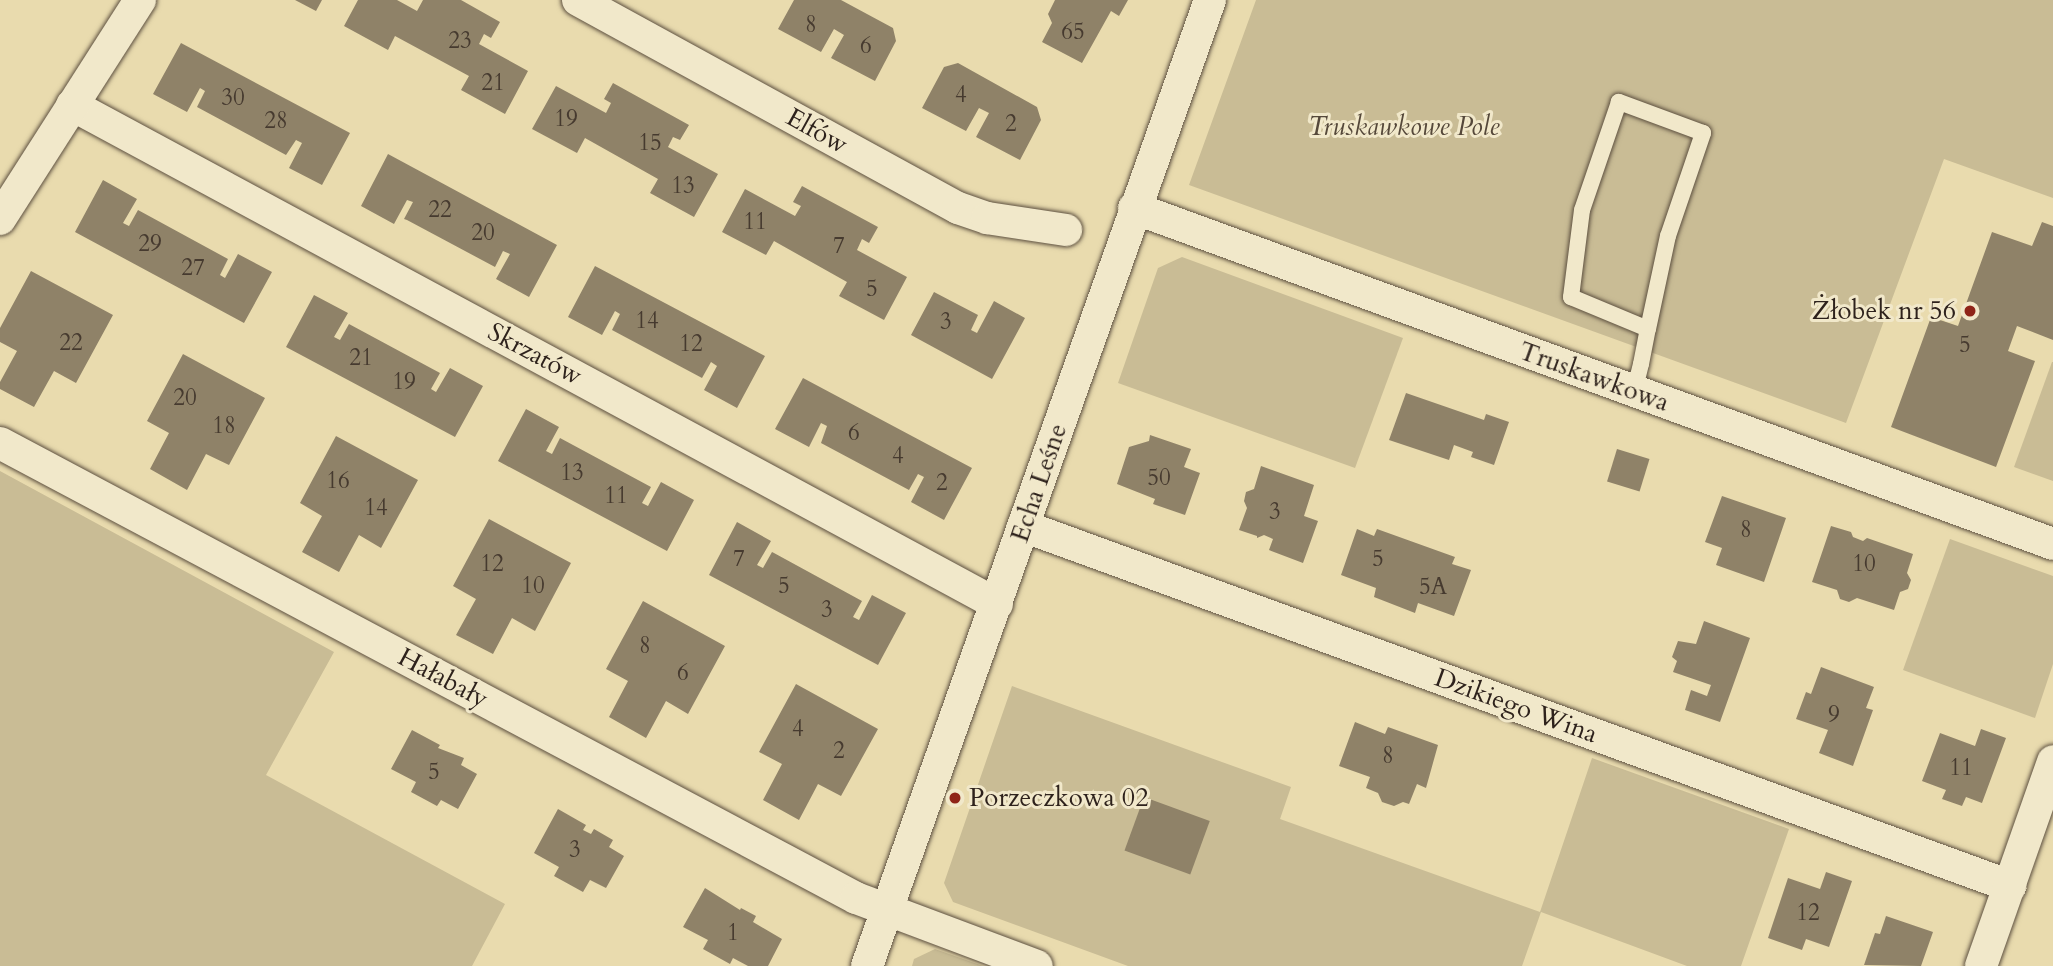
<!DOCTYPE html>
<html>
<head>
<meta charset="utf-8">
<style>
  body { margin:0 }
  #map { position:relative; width:2053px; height:966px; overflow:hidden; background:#e9dbae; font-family:Cardo,serif }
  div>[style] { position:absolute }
  .green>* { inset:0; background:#c9bc95 }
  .building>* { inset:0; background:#8f8268; transform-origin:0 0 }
  .roads { filter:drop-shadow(0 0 2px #5d5040) drop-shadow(0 0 2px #5d5040) }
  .lane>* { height:16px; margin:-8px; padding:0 8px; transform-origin:8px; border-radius:8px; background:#f1e8ca }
  .street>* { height:32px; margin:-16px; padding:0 16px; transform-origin:16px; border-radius:16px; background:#f1e8ca }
  .dots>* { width:19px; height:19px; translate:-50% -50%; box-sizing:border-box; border:4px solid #f1e8ca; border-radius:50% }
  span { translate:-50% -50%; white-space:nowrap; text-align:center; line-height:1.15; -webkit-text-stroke:6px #f1e8ca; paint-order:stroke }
  .number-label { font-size:23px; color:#463a2f }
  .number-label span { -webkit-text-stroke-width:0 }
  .park-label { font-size:26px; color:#55483a; font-style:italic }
  .street-label { font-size:26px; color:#2e221c }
  .poi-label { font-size:26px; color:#2e221c }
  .right { translate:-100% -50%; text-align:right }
  .left { translate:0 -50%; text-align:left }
</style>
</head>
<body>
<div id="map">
  <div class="green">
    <i style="clip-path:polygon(1256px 0,2053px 0,2053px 198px,1944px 159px,1846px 423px,1189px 185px)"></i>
    <i style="clip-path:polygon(1182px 257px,1403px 338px,1355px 468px,1118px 383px,1158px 268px)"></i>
    <i style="clip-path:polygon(2052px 362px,2053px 362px,2053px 481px,2014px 467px)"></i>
    <i style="clip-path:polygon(0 471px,334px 652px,266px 775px,505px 904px,472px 966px,0 966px)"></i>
    <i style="clip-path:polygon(1950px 539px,2053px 576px,2053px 664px,2035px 718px,1903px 670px)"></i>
    <i style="clip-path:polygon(1012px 686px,1291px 787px,1280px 819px,1540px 912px,1592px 758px,1789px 829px,1741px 966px,1687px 966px,1541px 912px,1522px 966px,1128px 966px,953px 902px,944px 883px)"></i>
    <i style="clip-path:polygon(935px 949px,983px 966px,912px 966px,914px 959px)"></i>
  </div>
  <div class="building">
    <i style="clip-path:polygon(295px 0,322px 0,316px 11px)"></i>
    <i style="clip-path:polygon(358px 0,397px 0,417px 11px,423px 0,461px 0,500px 22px,491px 38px,484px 34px,479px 44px,528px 71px,505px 114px,461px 90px,469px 76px,395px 36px,388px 50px,344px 26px)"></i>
    <i style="clip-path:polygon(794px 0,841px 0,893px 28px,896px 41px,875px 81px,831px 58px,844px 35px,834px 29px,821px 52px,778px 29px)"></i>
    <i style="clip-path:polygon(1055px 0,1128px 0,1119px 16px,1111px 11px,1082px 63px,1042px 42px,1052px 23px,1048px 14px)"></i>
    <i style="clip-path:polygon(181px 43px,350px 133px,322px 185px,289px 168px,302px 143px,296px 140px,286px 155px,197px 107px,205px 91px,200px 88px,187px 112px,153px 94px)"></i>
    <i style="clip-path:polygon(958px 63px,1037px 107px,1041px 120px,1020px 160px,976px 137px,989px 113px,979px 108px,966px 131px,922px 108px,944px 67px)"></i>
    <i style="clip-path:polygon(613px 83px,689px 125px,680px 140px,673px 137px,668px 147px,718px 174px,694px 217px,650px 193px,658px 179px,585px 138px,577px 153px,532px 129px,556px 86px,606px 113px,611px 103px,604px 99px)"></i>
    <i style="clip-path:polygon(388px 154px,557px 245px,529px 297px,496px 279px,510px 254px,503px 251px,495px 267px,407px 220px,404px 219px,413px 202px,407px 200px,394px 224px,361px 206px)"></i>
    <i style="clip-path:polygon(103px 180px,137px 199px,123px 223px,129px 226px,138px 210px,228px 259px,220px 275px,225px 278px,238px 254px,272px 272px,244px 323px,75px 232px)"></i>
    <i style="clip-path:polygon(802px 186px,878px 227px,869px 243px,862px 239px,857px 250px,907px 277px,884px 320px,839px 296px,847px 282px,774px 241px,766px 255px,722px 232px,745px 189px,795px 216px,801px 206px,793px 202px)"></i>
    <i style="clip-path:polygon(2042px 222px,2053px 226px,2053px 340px,2017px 326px,2008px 351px,2035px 361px,1996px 467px,1891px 427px,1931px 317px,1958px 326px,1992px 232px,2032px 246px)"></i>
    <i style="clip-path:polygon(595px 266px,765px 356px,737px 408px,704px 390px,717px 366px,711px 362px,702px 378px,612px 330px,620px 314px,615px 311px,602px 335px,568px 317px)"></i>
    <i style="clip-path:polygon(31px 271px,113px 315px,76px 383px,54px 371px,34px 407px,0 389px,0 382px,17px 351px,0 342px,0 328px)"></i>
    <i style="clip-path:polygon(934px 292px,978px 315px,971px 330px,977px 333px,994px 301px,1025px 318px,992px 379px,911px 335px)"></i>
    <i style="clip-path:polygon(314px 295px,348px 313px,334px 337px,340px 340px,349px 324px,440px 373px,431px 389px,436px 392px,450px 368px,483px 386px,455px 437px,286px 347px)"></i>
    <i style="clip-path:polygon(183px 354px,265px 398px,229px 465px,206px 454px,187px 490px,150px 469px,169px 433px,147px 421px)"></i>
    <i style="clip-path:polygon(803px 378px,972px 468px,944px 520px,911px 502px,924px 477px,918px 474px,909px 490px,821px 443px,827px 426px,821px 423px,809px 447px,775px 429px)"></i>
    <i style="clip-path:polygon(1406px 393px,1484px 420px,1486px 414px,1509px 422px,1494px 465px,1471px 457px,1473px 452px,1454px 445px,1449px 460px,1389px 440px)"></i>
    <i style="clip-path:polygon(526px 409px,559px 427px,546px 451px,552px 454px,560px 438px,651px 487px,642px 503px,648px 506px,661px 482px,694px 500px,667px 551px,498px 461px)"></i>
    <i style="clip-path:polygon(1150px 435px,1191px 449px,1184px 467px,1200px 473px,1185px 515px,1153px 504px,1155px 499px,1117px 484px,1129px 447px,1149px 441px)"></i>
    <i style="clip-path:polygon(336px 436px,418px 480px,381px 548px,359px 535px,339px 572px,302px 552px,322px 516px,300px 503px)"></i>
    <i style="left:1617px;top:449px;width:34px;height:34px;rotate:17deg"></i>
    <i style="clip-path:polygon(1261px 466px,1314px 485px,1304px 516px,1318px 521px,1303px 563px,1269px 550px,1273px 539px,1264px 535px,1257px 538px,1257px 536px,1239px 530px,1247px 508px,1244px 501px,1246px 492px,1254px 489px)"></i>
    <i style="clip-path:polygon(1722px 496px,1786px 518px,1764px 582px,1716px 565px,1722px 548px,1705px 542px)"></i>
    <i style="clip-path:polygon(489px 519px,571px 563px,535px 631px,512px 618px,493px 654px,456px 635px,476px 599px,453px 586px)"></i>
    <i style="clip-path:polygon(737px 522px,771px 541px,757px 565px,763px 568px,772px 552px,774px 553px,862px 601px,853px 617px,859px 620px,872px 595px,906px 613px,878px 665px,709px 575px)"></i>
    <i style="clip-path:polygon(1831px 526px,1851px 532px,1853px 537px,1863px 541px,1867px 538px,1913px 554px,1907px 573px,1911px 580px,1908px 589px,1900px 592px,1894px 610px,1857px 598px,1849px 602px,1840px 599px,1837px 590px,1812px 582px)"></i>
    <i style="clip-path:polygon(1357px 529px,1374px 536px,1377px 529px,1455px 557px,1452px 564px,1471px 570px,1454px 616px,1418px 603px,1415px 613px,1374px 597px,1376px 588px,1341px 575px)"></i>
    <i style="clip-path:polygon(643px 601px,725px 646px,688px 714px,666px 701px,646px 738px,609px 717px,628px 681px,606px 669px)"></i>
    <i style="clip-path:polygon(1704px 621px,1750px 638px,1720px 722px,1685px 710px,1691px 690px,1707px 696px,1711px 685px,1673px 672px,1677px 661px,1672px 657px,1678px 641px,1696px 644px)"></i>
    <i style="clip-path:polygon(1821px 667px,1874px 687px,1866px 708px,1873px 710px,1853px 766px,1819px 753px,1828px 730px,1796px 719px,1806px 692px,1811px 694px)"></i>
    <i style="clip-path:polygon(796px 684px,878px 729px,841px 796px,818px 784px,799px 820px,763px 800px,782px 764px,759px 752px)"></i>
    <i style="clip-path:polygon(1355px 722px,1385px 734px,1388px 727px,1438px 745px,1426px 788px,1417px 784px,1409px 804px,1403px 802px,1394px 806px,1382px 802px,1378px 793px,1366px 788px,1370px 777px,1339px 766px)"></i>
    <i style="clip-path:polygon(1981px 729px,2006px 738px,1982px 803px,1966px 797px,1962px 806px,1942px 799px,1946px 790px,1922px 781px,1940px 733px,1975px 746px)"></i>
    <i style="clip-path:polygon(412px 730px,440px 745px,438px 748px,464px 758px,461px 765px,477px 774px,458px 809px,441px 800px,437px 806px,411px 792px,416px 782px,391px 769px)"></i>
    <i style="left:1144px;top:797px;width:70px;height:57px;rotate:20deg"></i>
    <i style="clip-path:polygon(558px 809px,586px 825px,583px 830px,591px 834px,594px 829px,613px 840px,609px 847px,624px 856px,606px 888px,590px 880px,583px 892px,554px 876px,559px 867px,534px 853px)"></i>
    <i style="clip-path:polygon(1826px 872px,1852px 881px,1829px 947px,1806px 939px,1802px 950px,1768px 938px,1788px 878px,1820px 889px)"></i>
    <i style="clip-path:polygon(705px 888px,740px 910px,741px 908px,756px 916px,753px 922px,782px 939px,768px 966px,748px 966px,733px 958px,730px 964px,703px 949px,708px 940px,683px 927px)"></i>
    <i style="clip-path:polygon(1886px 916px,1933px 932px,1921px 966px,1864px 965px,1875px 933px,1880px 934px)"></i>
  </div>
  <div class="roads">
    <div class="lane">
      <i style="left:1634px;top:392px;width:29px;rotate:-76deg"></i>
      <i style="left:1641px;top:364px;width:36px;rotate:-79deg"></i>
      <i style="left:1648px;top:329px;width:95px;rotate:-77.9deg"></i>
      <i style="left:1668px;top:236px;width:109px;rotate:-71.2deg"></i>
      <i style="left:1703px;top:133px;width:90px;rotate:-159.7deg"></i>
      <i style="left:1619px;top:102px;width:114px;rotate:108.9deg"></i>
      <i style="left:1582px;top:210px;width:88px;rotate:97.2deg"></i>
      <i style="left:1571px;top:297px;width:83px;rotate:22.6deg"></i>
    </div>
    <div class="street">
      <i style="left:578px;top:0;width:433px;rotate:28.7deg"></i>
      <i style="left:958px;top:208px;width:31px;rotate:19deg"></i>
      <i style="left:987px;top:218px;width:80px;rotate:8.6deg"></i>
      <i style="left:72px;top:105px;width:1051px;rotate:28.35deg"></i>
      <i style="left:1134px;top:208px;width:978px;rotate:20.08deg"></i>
      <i style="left:0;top:219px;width:260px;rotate:-57.4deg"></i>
      <i style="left:0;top:443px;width:969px;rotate:27.99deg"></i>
      <i style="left:856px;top:898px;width:193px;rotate:20.6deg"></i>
      <i style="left:1023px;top:526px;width:1051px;rotate:20.04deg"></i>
      <i style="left:867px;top:966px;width:1025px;rotate:-70.45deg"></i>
      <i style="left:1981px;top:966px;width:217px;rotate:-70.6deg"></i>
    </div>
  </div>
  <div class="dots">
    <i style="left:1970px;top:311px;background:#8f2418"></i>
    <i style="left:955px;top:798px;background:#8f2418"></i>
  </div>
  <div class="number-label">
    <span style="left:811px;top:25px">8</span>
    <span style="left:1073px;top:32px">65</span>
    <span style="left:460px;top:41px">23</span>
    <span style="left:866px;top:46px">6</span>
    <span style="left:493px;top:83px">21</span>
    <span style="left:961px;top:95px">4</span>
    <span style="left:233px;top:98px">30</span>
    <span style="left:566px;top:119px">19</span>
    <span style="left:276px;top:121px">28</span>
    <span style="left:1011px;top:124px">2</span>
    <span style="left:650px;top:143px">15</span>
    <span style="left:683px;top:186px">13</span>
    <span style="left:440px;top:210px">22</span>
    <span style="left:755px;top:222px">11</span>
    <span style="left:483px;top:233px">20</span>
    <span style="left:150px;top:244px">29</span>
    <span style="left:839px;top:246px">7</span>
    <span style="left:193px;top:268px">27</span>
    <span style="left:872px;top:289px">5</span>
    <span style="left:647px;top:321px">14</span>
    <span style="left:946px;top:322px">3</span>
    <span style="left:71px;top:343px">22</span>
    <span style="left:691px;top:344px">12</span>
    <span style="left:1965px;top:345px">5</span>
    <span style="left:361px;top:358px">21</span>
    <span style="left:404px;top:382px">19</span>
    <span style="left:185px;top:398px">20</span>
    <span style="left:224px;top:426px">18</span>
    <span style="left:854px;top:433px">6</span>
    <span style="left:898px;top:456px">4</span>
    <span style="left:572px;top:473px">13</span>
    <span style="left:1159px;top:478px">50</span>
    <span style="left:338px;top:481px">16</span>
    <span style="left:942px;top:483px">2</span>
    <span style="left:616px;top:496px">11</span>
    <span style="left:376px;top:508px">14</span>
    <span style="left:1275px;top:512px">3</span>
    <span style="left:1746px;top:530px">8</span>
    <span style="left:739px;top:559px">7</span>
    <span style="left:1378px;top:559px">5</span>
    <span style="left:492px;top:564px">12</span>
    <span style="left:1864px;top:564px">10</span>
    <span style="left:533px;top:586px">10</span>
    <span style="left:784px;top:586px">5</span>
    <span style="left:1433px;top:587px">5A</span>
    <span style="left:827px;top:610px">3</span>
    <span style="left:645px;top:646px">8</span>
    <span style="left:683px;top:673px">6</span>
    <span style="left:1834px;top:715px">9</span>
    <span style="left:798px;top:729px">4</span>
    <span style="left:839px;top:751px">2</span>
    <span style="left:1388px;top:756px">8</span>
    <span style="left:1961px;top:768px">11</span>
    <span style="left:434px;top:772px">5</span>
    <span style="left:575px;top:850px">3</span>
    <span style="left:1808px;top:913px">12</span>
    <span style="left:733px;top:933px">1</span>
  </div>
  <div class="park-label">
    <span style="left:1404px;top:127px">Truskawkowe Pole</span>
  </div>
  <div class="street-label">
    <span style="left:817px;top:131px;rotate:29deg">Elfów</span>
    <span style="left:535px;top:354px;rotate:28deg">Skrzatów</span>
    <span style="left:1594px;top:377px;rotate:20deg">Truskawkowa</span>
    <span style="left:1039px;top:483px;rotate:-71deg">Echa Leśne</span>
    <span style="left:443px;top:678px;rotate:28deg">Hałabały</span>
    <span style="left:1516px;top:706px;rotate:20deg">Dzikiego Wina</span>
  </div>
  <div class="poi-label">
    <span class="right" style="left:1956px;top:311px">Żłobek nr 56</span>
    <span class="left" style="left:969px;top:798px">Porzeczkowa 02</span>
  </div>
</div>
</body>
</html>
